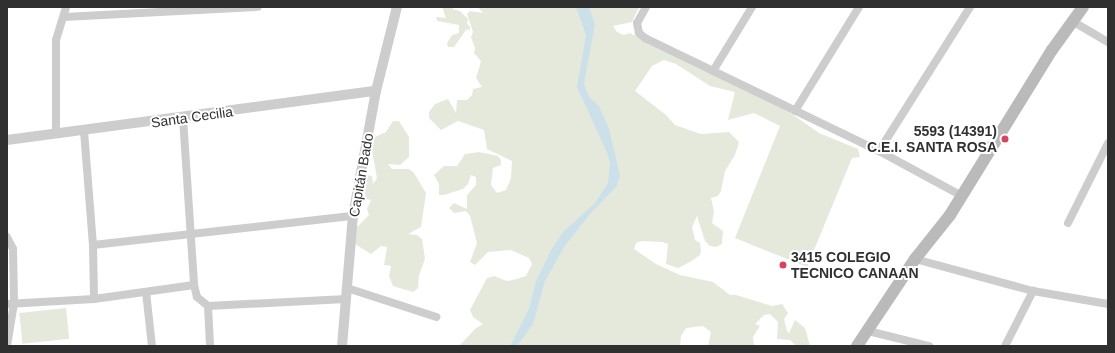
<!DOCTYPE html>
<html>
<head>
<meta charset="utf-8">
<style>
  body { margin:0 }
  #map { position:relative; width:1115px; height:353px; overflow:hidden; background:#fff; font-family:Helvetica,sans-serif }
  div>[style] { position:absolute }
  .green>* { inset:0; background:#e5e9dc; transform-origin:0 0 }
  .water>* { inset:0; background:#cbe0e8 }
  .minor>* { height:8px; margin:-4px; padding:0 4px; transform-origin:4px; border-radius:4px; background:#cdcdcd }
  .tertiary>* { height:10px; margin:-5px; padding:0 5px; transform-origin:5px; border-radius:5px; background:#cdcdcd }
  .secondary>* { height:12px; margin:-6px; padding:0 6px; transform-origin:6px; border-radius:6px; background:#bababa }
  .dots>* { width:11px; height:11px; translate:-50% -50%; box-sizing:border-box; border:2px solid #fff; border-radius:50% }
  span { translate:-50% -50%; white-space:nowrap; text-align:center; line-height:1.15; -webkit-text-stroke:4px #fff; paint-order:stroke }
  .street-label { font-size:14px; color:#303030 }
  .poi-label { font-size:14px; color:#303030; font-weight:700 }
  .right { translate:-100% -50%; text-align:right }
  .left { translate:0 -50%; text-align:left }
  .frame { position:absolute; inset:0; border:8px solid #303030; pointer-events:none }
</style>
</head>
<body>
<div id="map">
  <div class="green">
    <i style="clip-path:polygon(442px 7px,455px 7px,452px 9px,460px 11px,468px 19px,467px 23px,470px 27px,470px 32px,469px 29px,466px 30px,454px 47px,448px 47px,447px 43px,452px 35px,459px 33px,459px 25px,437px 21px,436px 17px,446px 18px)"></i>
    <i style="clip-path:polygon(478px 7px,639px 7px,632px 22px,613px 26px,617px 32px,623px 35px,630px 33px,696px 67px,709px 71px,776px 103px,819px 133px,858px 149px,860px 157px,852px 158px,807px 267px,735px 238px,780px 126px,754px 113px,728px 120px,735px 92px,710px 86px,676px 64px,664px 60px,652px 66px,635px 91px,666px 115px,675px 125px,701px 134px,729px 132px,739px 142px,735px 155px,725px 171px,721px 191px,718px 196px,711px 198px,714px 211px,712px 223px,723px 231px,722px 244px,716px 247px,710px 246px,705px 241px,697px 216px,692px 227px,695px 240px,700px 243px,701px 250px,700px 255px,690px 262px,678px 268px,666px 264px,668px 244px,662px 242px,642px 241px,636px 243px,634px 249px,656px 264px,680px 275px,713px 282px,730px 295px,736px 295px,772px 306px,782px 304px,788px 313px,784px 319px,787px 331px,789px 333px,795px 320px,805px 328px,810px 346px,796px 346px,790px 340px,777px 339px,778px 322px,770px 314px,764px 315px,755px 324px,760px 326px,753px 337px,754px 346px,708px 346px,711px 332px,703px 326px,686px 328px,681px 336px,680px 346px,459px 346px,476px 328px,483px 324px,473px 317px,470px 310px,487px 278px,494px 276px,507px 281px,513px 280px,526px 276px,532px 264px,529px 258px,511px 250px,488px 252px,475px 265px,470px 262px,477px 243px,470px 216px,466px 211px,454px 213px,449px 208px,454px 203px,467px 209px,467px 195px,476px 185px,476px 177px,471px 175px,468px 184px,463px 189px,444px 195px,439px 195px,439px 184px,434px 175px,444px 166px,457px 166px,465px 154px,479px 152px,498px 156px,501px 160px,501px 165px,493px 168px,491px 185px,497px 193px,506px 190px,511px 178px,512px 161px,487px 149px,484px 130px,458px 121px,441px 130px,429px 118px,429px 112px,435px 104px,448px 99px,456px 113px,457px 100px,467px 100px,472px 95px,473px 89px,482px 87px,476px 78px,481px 61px,474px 53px,475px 48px,471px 37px,473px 32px,467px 14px,470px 11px,483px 13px)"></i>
    <i style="clip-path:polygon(393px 121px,399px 121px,409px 137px,409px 157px,400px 165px,388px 164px,392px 169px,409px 169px,414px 173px,426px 193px,421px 227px,408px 234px,417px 235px,422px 239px,425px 259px,419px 275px,418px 288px,413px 292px,393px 286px,389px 276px,391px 266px,384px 265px,387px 247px,381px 246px,371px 254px,355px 244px,356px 228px,369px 215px,367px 209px,371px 200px,366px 199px,363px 187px,366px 175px,372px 176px,373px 184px,377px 178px,371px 145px,373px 138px,386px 132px)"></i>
    <i style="left:66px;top:308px;width:31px;height:47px;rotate:84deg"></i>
  </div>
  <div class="water">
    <i style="clip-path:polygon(576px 7px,589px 7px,595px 24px,584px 84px,589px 97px,599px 106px,609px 129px,620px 176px,616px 187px,590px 214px,564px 247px,545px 281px,533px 324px,517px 346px,510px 346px,529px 309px,536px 281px,551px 250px,563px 232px,595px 203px,608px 183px,610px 163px,607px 153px,577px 87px,586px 35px)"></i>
  </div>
  <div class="minor">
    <i style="left:646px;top:7px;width:18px;rotate:119deg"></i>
    <i style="left:637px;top:23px;width:10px;rotate:79deg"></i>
    <i style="left:639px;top:33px;width:8px;rotate:40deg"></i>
    <i style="left:645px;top:38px;width:260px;rotate:25.8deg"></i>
    <i style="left:879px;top:151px;width:94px;rotate:28.5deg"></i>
    <i style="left:64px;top:17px;width:194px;rotate:-3deg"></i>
    <i style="left:1072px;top:21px;width:42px;rotate:30.3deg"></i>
    <i style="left:713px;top:71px;width:75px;rotate:-58.6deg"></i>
    <i style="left:795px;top:111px;width:122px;rotate:-58.4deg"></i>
    <i style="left:183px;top:118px;width:167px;rotate:86.2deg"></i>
    <i style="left:194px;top:285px;width:12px;rotate:76deg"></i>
    <i style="left:197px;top:297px;width:14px;rotate:39deg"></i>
    <i style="left:208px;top:306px;width:138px;rotate:-2.9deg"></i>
    <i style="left:84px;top:131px;width:114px;rotate:85.5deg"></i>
    <i style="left:93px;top:245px;width:54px;rotate:88.9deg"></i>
    <i style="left:56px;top:134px;width:94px;rotate:-90deg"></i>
    <i style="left:56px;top:40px;width:34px;rotate:-73deg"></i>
    <i style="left:879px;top:151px;width:170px;rotate:-57.7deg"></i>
    <i style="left:1068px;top:223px;width:89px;rotate:-63.4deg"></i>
    <i style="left:7px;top:237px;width:13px;rotate:63deg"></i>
    <i style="left:13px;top:249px;width:54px;rotate:88.9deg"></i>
    <i style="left:14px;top:303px;width:44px;rotate:99.2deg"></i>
    <i style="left:93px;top:245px;width:262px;rotate:-6.4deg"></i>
    <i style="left:915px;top:259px;width:122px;rotate:15.2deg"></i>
    <i style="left:1033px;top:291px;width:76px;rotate:9.8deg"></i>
    <i style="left:347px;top:288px;width:94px;rotate:18deg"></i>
    <i style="left:146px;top:292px;width:54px;rotate:83.7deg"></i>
    <i style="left:7px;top:304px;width:87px;rotate:-3.3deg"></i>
    <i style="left:94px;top:299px;width:101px;rotate:-8deg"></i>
    <i style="left:208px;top:306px;width:40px;rotate:87.1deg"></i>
    <i style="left:868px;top:331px;width:63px;rotate:13.8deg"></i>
    <i style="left:1005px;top:346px;width:62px;rotate:-63deg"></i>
  </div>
  <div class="tertiary">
    <i style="left:7px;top:140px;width:372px;rotate:-7.6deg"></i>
    <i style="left:342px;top:346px;width:130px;rotate:-85.2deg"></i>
    <i style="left:353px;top:216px;width:127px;rotate:-79.6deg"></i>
    <i style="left:376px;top:91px;width:87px;rotate:-76deg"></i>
  </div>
  <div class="secondary">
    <i style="left:857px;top:346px;width:105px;rotate:-56.3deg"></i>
    <i style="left:915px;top:259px;width:56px;rotate:-51.5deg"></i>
    <i style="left:950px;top:215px;width:194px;rotate:-58.3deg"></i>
    <i style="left:1052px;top:50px;width:53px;rotate:-54.2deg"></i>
  </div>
  <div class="dots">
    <i style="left:1005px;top:139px;background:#d7435f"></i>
    <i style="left:783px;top:265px;background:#d7435f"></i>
  </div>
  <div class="street-label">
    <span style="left:192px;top:117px;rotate:-8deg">Santa Cecilia</span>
    <span style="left:361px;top:175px;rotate:-80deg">Capitán Bado</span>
  </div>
  <div class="poi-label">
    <span class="right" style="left:997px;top:139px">5593 (14391)<br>C.E.I. SANTA ROSA</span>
    <span class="left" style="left:791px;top:265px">3415 COLEGIO<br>TECNICO CANAAN</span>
  </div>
  <div class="frame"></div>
</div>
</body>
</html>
